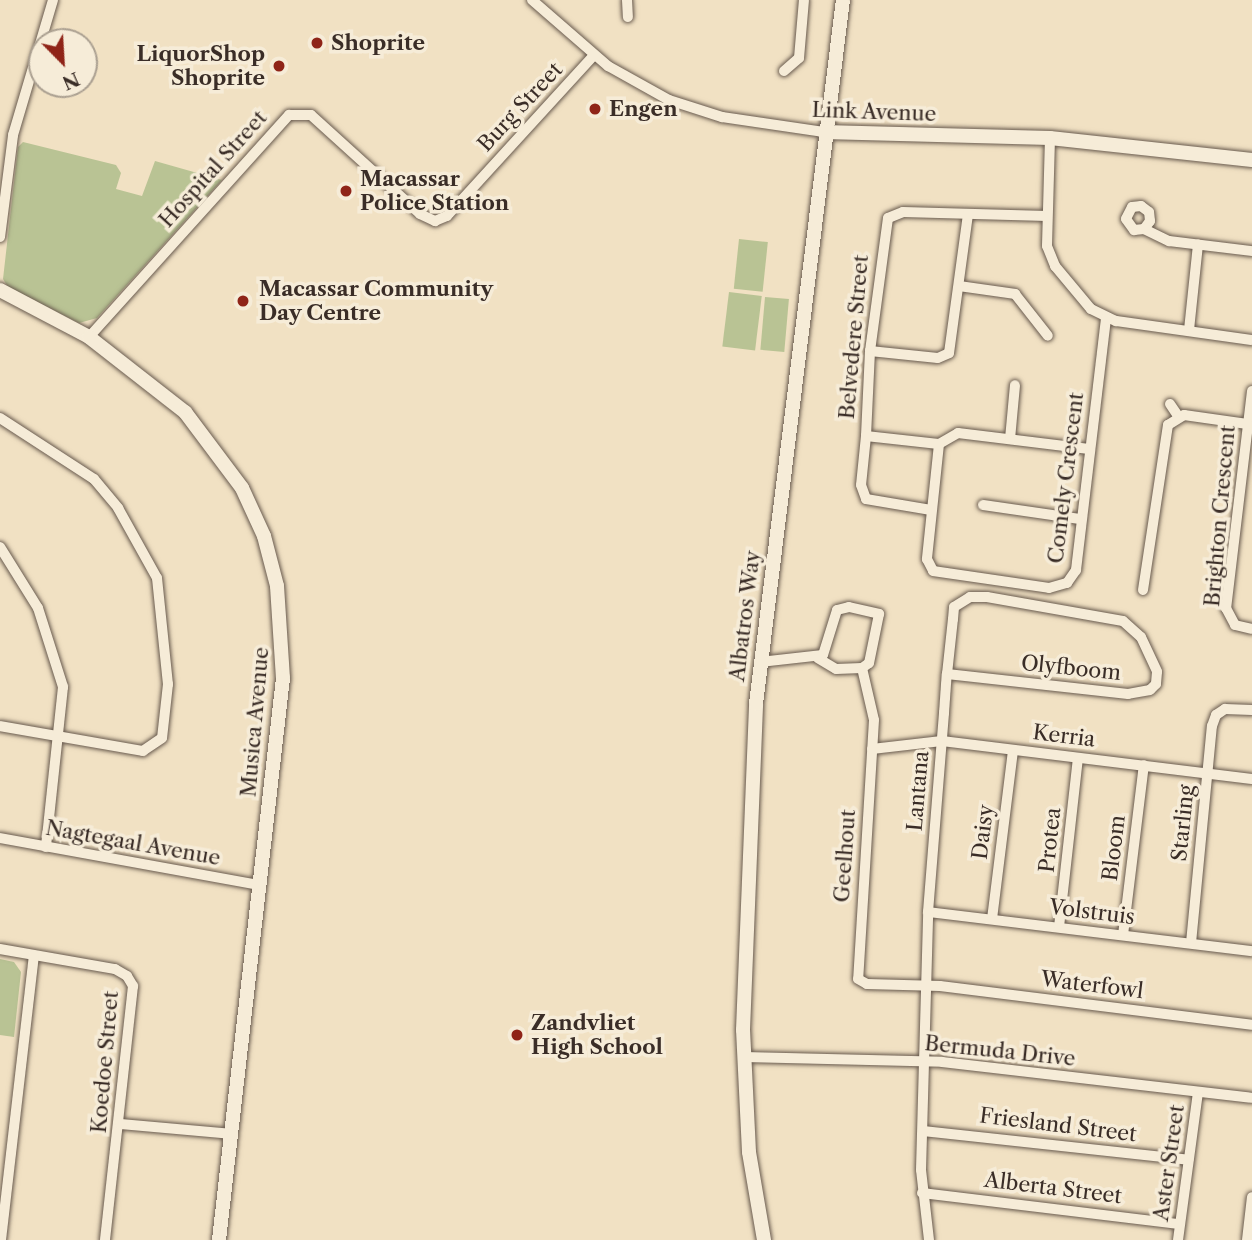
<!DOCTYPE html>
<html>
<head>
<meta charset="utf-8">
<style>
  body { margin:0 }
  #map { position:relative; width:1252px; height:1240px; overflow:hidden; background:#f1e1c3; font-family:"Libre Caslon Text",serif }
  div>[style] { position:absolute }
  .green>* { inset:0; background:#b9c394; transform-origin:0 0 }
  .roads { filter:drop-shadow(0 0 2px #685a4e) drop-shadow(0 0 2px #685a4e) }
  .minor>* { height:10px; margin:-5px; padding:0 5px; transform-origin:5px; border-radius:5px; background:#f6ecd8 }
  .tertiary>* { height:14px; margin:-7px; padding:0 7px; transform-origin:7px; border-radius:7px; background:#f6ecd8 }
  .dots>* { width:19px; height:19px; translate:-50% -50%; box-sizing:border-box; border:4px solid #f6ecd8; border-radius:50% }
  span { translate:-50% -50%; white-space:nowrap; text-align:center; line-height:1.15; -webkit-text-stroke:7px #f6ecd8; paint-order:stroke }
  .poi-label { font-size:21px; color:#3a2d27; font-weight:700 }
  .left { translate:0 -50%; text-align:left }
  .right { translate:-100% -50%; text-align:right }
  .street-label { font-size:21px; color:#3a2d27 }
  .north { position:absolute; left:28px; top:28px; width:70px; height:70px; box-sizing:border-box; background:#f6ecd8; border:2px solid #aba091; border-radius:50%; rotate:156deg; font-size:19px; font-weight:700; line-height:28px; text-align:center; color:#3a2d27 }
  .north::after { content:''; display:block; margin:auto; width:24px; height:32px; background:#8f2418; clip-path:polygon(50% 0,100% 100%,50% 72%,0 100%) }
</style>
</head>
<body>
<div id="map">
  <div class="green">
    <i style="clip-path:polygon(23px 142px,116px 165px,121px 173px,116px 189px,142px 196px,155px 161px,222px 180px,97px 318px,79px 323px,8px 287px,3px 279px,18px 147px)"></i>
    <i style="left:739px;top:239px;width:29px;height:50px;rotate:6deg"></i>
    <i style="left:729px;top:292px;width:33px;height:55px;rotate:7deg"></i>
    <i style="left:765px;top:297px;width:24px;height:53px;rotate:5deg"></i>
    <i style="clip-path:polygon(0 959px,14px 962px,21px 972px,14px 1037px,0 1035px)"></i>
  </div>
  <div class="roads">
    <div class="minor">
      <i style="left:532px;top:0;width:101px;rotate:41deg"></i>
      <i style="left:608px;top:66px;width:70px;rotate:29.1deg"></i>
      <i style="left:669px;top:100px;width:56px;rotate:17.8deg"></i>
      <i style="left:722px;top:117px;width:103px;rotate:8.4deg"></i>
      <i style="left:627px;top:0;width:17px;rotate:87deg"></i>
      <i style="left:784px;top:71px;width:20px;rotate:-41deg"></i>
      <i style="left:799px;top:58px;width:58px;rotate:-85.1deg"></i>
      <i style="left:1050px;top:138px;width:108px;rotate:91.6deg"></i>
      <i style="left:1047px;top:246px;width:22px;rotate:68deg"></i>
      <i style="left:1055px;top:266px;width:56px;rotate:50.1deg"></i>
      <i style="left:1091px;top:309px;width:28px;rotate:26deg"></i>
      <i style="left:1116px;top:321px;width:137px;rotate:8deg"></i>
      <i style="left:1047px;top:216px;width:144px;rotate:-178.4deg"></i>
      <i style="left:903px;top:212px;width:16px;rotate:158deg"></i>
      <i style="left:888px;top:218px;width:134px;rotate:97.7deg"></i>
      <i style="left:870px;top:351px;width:85px;rotate:92.7deg"></i>
      <i style="left:866px;top:436px;width:73px;rotate:6.3deg"></i>
      <i style="left:939px;top:444px;width:22px;rotate:-30deg"></i>
      <i style="left:958px;top:433px;width:132px;rotate:7deg"></i>
      <i style="left:1144px;top:229px;width:10px;rotate:-53deg"></i>
      <i style="left:1150px;top:221px;width:9px;rotate:-96deg"></i>
      <i style="left:1149px;top:212px;width:10px;rotate:-143deg"></i>
      <i style="left:1141px;top:206px;width:9px;rotate:174deg"></i>
      <i style="left:1132px;top:207px;width:13px;rotate:117deg"></i>
      <i style="left:1126px;top:219px;width:14px;rotate:54deg"></i>
      <i style="left:1134px;top:230px;width:10px;rotate:-6deg"></i>
      <i style="left:1144px;top:229px;width:28px;rotate:26deg"></i>
      <i style="left:1169px;top:241px;width:84px;rotate:6.9deg"></i>
      <i style="left:0;top:237px;width:103px;rotate:-82.7deg"></i>
      <i style="left:13px;top:135px;width:141px;rotate:-73.5deg"></i>
      <i style="left:959px;top:286px;width:57px;rotate:8.1deg"></i>
      <i style="left:1015px;top:294px;width:53px;rotate:51.8deg"></i>
      <i style="left:1189px;top:330px;width:86px;rotate:-84deg"></i>
      <i style="left:89px;top:337px;width:299px;rotate:-48deg"></i>
      <i style="left:289px;top:115px;width:22px"></i>
      <i style="left:311px;top:115px;width:147px;rotate:42.2deg"></i>
      <i style="left:420px;top:214px;width:17px;rotate:25deg"></i>
      <i style="left:435px;top:221px;width:13px;rotate:-23deg"></i>
      <i style="left:447px;top:216px;width:218px;rotate:-47.6deg"></i>
      <i style="left:870px;top:351px;width:68px;rotate:5.9deg"></i>
      <i style="left:938px;top:358px;width:12px;rotate:-24deg"></i>
      <i style="left:949px;top:353px;width:140px;rotate:-82.2deg"></i>
      <i style="left:1252px;top:391px;width:219px;rotate:96.8deg"></i>
      <i style="left:1226px;top:608px;width:19px;rotate:62deg"></i>
      <i style="left:1235px;top:625px;width:17px;rotate:13deg"></i>
      <i style="left:1170px;top:404px;width:14px;rotate:56deg"></i>
      <i style="left:0;top:418px;width:112px;rotate:33deg"></i>
      <i style="left:94px;top:479px;width:38px;rotate:50deg"></i>
      <i style="left:118px;top:508px;width:80px;rotate:60.9deg"></i>
      <i style="left:157px;top:578px;width:107px;rotate:84.1deg"></i>
      <i style="left:168px;top:684px;width:54px;rotate:96.3deg"></i>
      <i style="left:162px;top:738px;width:23px;rotate:146deg"></i>
      <i style="left:143px;top:751px;width:145px;rotate:-170.1deg"></i>
      <i style="left:866px;top:436px;width:49px;rotate:95.8deg"></i>
      <i style="left:861px;top:485px;width:15px;rotate:70deg"></i>
      <i style="left:866px;top:499px;width:66px;rotate:9.6deg"></i>
      <i style="left:1010px;top:439px;width:54px;rotate:-84.7deg"></i>
      <i style="left:939px;top:444px;width:116px;rotate:96deg"></i>
      <i style="left:927px;top:559px;width:13px;rotate:63deg"></i>
      <i style="left:933px;top:571px;width:117px;rotate:8.3deg"></i>
      <i style="left:1049px;top:588px;width:19px;rotate:-16deg"></i>
      <i style="left:1067px;top:583px;width:16px;rotate:-55deg"></i>
      <i style="left:1076px;top:570px;width:253px;rotate:-83.2deg"></i>
      <i style="left:983px;top:505px;width:98px;rotate:8.2deg"></i>
      <i style="left:0;top:547px;width:72px;rotate:58.1deg"></i>
      <i style="left:38px;top:608px;width:83px;rotate:72.4deg"></i>
      <i style="left:63px;top:687px;width:161px;rotate:96.1deg"></i>
      <i style="left:1143px;top:590px;width:167px;rotate:-81.4deg"></i>
      <i style="left:1168px;top:425px;width:19px;rotate:-32deg"></i>
      <i style="left:1184px;top:415px;width:64px;rotate:8.1deg"></i>
      <i style="left:760px;top:662px;width:63px;rotate:-6.3deg"></i>
      <i style="left:823px;top:655px;width:47px;rotate:-72.7deg"></i>
      <i style="left:837px;top:610px;width:12px;rotate:-14deg"></i>
      <i style="left:849px;top:607px;width:31px;rotate:13deg"></i>
      <i style="left:879px;top:614px;width:50px;rotate:101.5deg"></i>
      <i style="left:869px;top:663px;width:9px;rotate:144deg"></i>
      <i style="left:862px;top:668px;width:26px;rotate:178deg"></i>
      <i style="left:836px;top:669px;width:21px;rotate:-149deg"></i>
      <i style="left:862px;top:668px;width:53px;rotate:77deg"></i>
      <i style="left:874px;top:720px;width:259px;rotate:93.5deg"></i>
      <i style="left:858px;top:979px;width:10px;rotate:29deg"></i>
      <i style="left:867px;top:984px;width:73px;rotate:1.6deg"></i>
      <i style="left:940px;top:986px;width:314px;rotate:7.1deg"></i>
      <i style="left:872px;top:749px;width:70px;rotate:-6.5deg"></i>
      <i style="left:942px;top:741px;width:312px;rotate:7deg"></i>
      <i style="left:0;top:838px;width:263px;rotate:10.3deg"></i>
      <i style="left:928px;top:912px;width:326px;rotate:6.9deg"></i>
      <i style="left:992px;top:919px;width:170px;rotate:-82.9deg"></i>
      <i style="left:1059px;top:927px;width:170px;rotate:-83.6deg"></i>
      <i style="left:1123px;top:935px;width:171px;rotate:-83deg"></i>
      <i style="left:1191px;top:943px;width:218px;rotate:-84.5deg"></i>
      <i style="left:1212px;top:726px;width:12px;rotate:-70deg"></i>
      <i style="left:1216px;top:715px;width:11px;rotate:-34deg"></i>
      <i style="left:1225px;top:709px;width:27px;rotate:2deg"></i>
      <i style="left:0;top:949px;width:117px;rotate:9.9deg"></i>
      <i style="left:115px;top:969px;width:14px;rotate:30deg"></i>
      <i style="left:127px;top:976px;width:12px;rotate:59deg"></i>
      <i style="left:133px;top:986px;width:256px;rotate:96.3deg"></i>
      <i style="left:744px;top:1057px;width:198px;rotate:1.4deg"></i>
      <i style="left:942px;top:1062px;width:312px;rotate:6.6deg"></i>
      <i style="left:120px;top:1124px;width:111px;rotate:5.1deg"></i>
      <i style="left:923px;top:1131px;width:267px;rotate:6.2deg"></i>
      <i style="left:922px;top:1193px;width:259px;rotate:6.9deg"></i>
      <i style="left:1px;top:1240px;width:286px;rotate:-83.4deg"></i>
      <i style="left:929px;top:1240px;width:70px;rotate:-96.5deg"></i>
      <i style="left:921px;top:1170px;width:258px;rotate:-88.4deg"></i>
      <i style="left:928px;top:912px;width:200px;rotate:-85.4deg"></i>
      <i style="left:944px;top:713px;width:39px;rotate:-86deg"></i>
      <i style="left:947px;top:674px;width:55px;rotate:-83.8deg"></i>
      <i style="left:953px;top:619px;width:12px;rotate:-85deg"></i>
      <i style="left:954px;top:607px;width:19px;rotate:-32deg"></i>
      <i style="left:970px;top:597px;width:17px"></i>
      <i style="left:987px;top:597px;width:138px;rotate:10deg"></i>
      <i style="left:1123px;top:621px;width:24px;rotate:42deg"></i>
      <i style="left:1141px;top:637px;width:38px;rotate:65deg"></i>
      <i style="left:1157px;top:672px;width:12px;rotate:95deg"></i>
      <i style="left:1156px;top:684px;width:8px;rotate:135deg"></i>
      <i style="left:1150px;top:690px;width:22px;rotate:170deg"></i>
      <i style="left:1128px;top:694px;width:182px;rotate:-173.7deg"></i>
      <i style="left:1178px;top:1240px;width:149px;rotate:-82.3deg"></i>
      <i style="left:1247px;top:1240px;width:43px;rotate:-83.4deg"></i>
    </div>
    <div class="tertiary">
      <i style="left:824px;top:132px;width:226px;rotate:1.5deg"></i>
      <i style="left:1050px;top:138px;width:203px;rotate:6.2deg"></i>
      <i style="left:0;top:290px;width:101px;rotate:27.8deg"></i>
      <i style="left:89px;top:337px;width:122px;rotate:38deg"></i>
      <i style="left:185px;top:412px;width:95px;rotate:53.1deg"></i>
      <i style="left:242px;top:488px;width:53px;rotate:65.4deg"></i>
      <i style="left:264px;top:536px;width:52px;rotate:75.4deg"></i>
      <i style="left:277px;top:586px;width:92px;rotate:86.3deg"></i>
      <i style="left:283px;top:678px;width:566px;rotate:96.5deg"></i>
      <i style="left:764px;top:1240px;width:89px;rotate:-99.7deg"></i>
      <i style="left:749px;top:1152px;width:122px;rotate:-92.8deg"></i>
      <i style="left:743px;top:1030px;width:326px;rotate:-87.7deg"></i>
      <i style="left:756px;top:704px;width:709px;rotate:-82.96deg"></i>
    </div>
  </div>
  <div class="dots">
    <i style="left:317px;top:43px;background:#8f2418"></i>
    <i style="left:279px;top:66px;background:#8f2418"></i>
    <i style="left:595px;top:109px;background:#8f2418"></i>
    <i style="left:346px;top:191px;background:#8f2418"></i>
    <i style="left:243px;top:301px;background:#8f2418"></i>
    <i style="left:517px;top:1035px;background:#8f2418"></i>
  </div>
  <div class="poi-label">
    <span class="left" style="left:331px;top:43px">Shoprite</span>
    <span class="right" style="left:265px;top:66px">LiquorShop<br>Shoprite</span>
    <span class="left" style="left:609px;top:109px">Engen</span>
    <span class="left" style="left:360px;top:191px">Macassar<br>Police Station</span>
    <span class="left" style="left:259px;top:301px">Macassar Community<br>Day Centre</span>
    <span class="left" style="left:531px;top:1035px">Zandvliet<br>High School</span>
  </div>
  <div class="street-label">
    <span style="left:520px;top:107px;rotate:-47deg">Burg Street</span>
    <span style="left:874px;top:112px;rotate:2deg">Link Avenue</span>
    <span style="left:213px;top:169px;rotate:-48deg">Hospital Street</span>
    <span style="left:854px;top:337px;rotate:-85deg">Belvedere Street</span>
    <span style="left:1066px;top:478px;rotate:-83deg">Comely Crescent</span>
    <span style="left:1220px;top:516px;rotate:-85deg">Brighton Crescent</span>
    <span style="left:745px;top:616px;rotate:-83deg">Albatros Way</span>
    <span style="left:1071px;top:668px;rotate:6deg">Olyfboom</span>
    <span style="left:255px;top:722px;rotate:-85deg">Musica Avenue</span>
    <span style="left:1064px;top:736px;rotate:7deg">Kerria</span>
    <span style="left:918px;top:791px;rotate:-85deg">Lantana</span>
    <span style="left:1183px;top:823px;rotate:-84deg">Starling</span>
    <span style="left:983px;top:832px;rotate:-83deg">Daisy</span>
    <span style="left:1050px;top:840px;rotate:-84deg">Protea</span>
    <span style="left:133px;top:843px;rotate:10deg">Nagtegaal Avenue</span>
    <span style="left:1114px;top:848px;rotate:-83deg">Bloom</span>
    <span style="left:845px;top:856px;rotate:-86deg">Geelhout</span>
    <span style="left:1092px;top:912px;rotate:7deg">Volstruis</span>
    <span style="left:1092px;top:985px;rotate:7deg">Waterfowl</span>
    <span style="left:1000px;top:1051px;rotate:6deg">Bermuda Drive</span>
    <span style="left:105px;top:1062px;rotate:-85deg">Koedoe Street</span>
    <span style="left:1058px;top:1125px;rotate:7deg">Friesland Street</span>
    <span style="left:1169px;top:1163px;rotate:-82deg">Aster Street</span>
    <span style="left:1053px;top:1188px;rotate:7deg">Alberta Street</span>
  </div>
  <div class="north">N</div>
</div>
</body>
</html>
